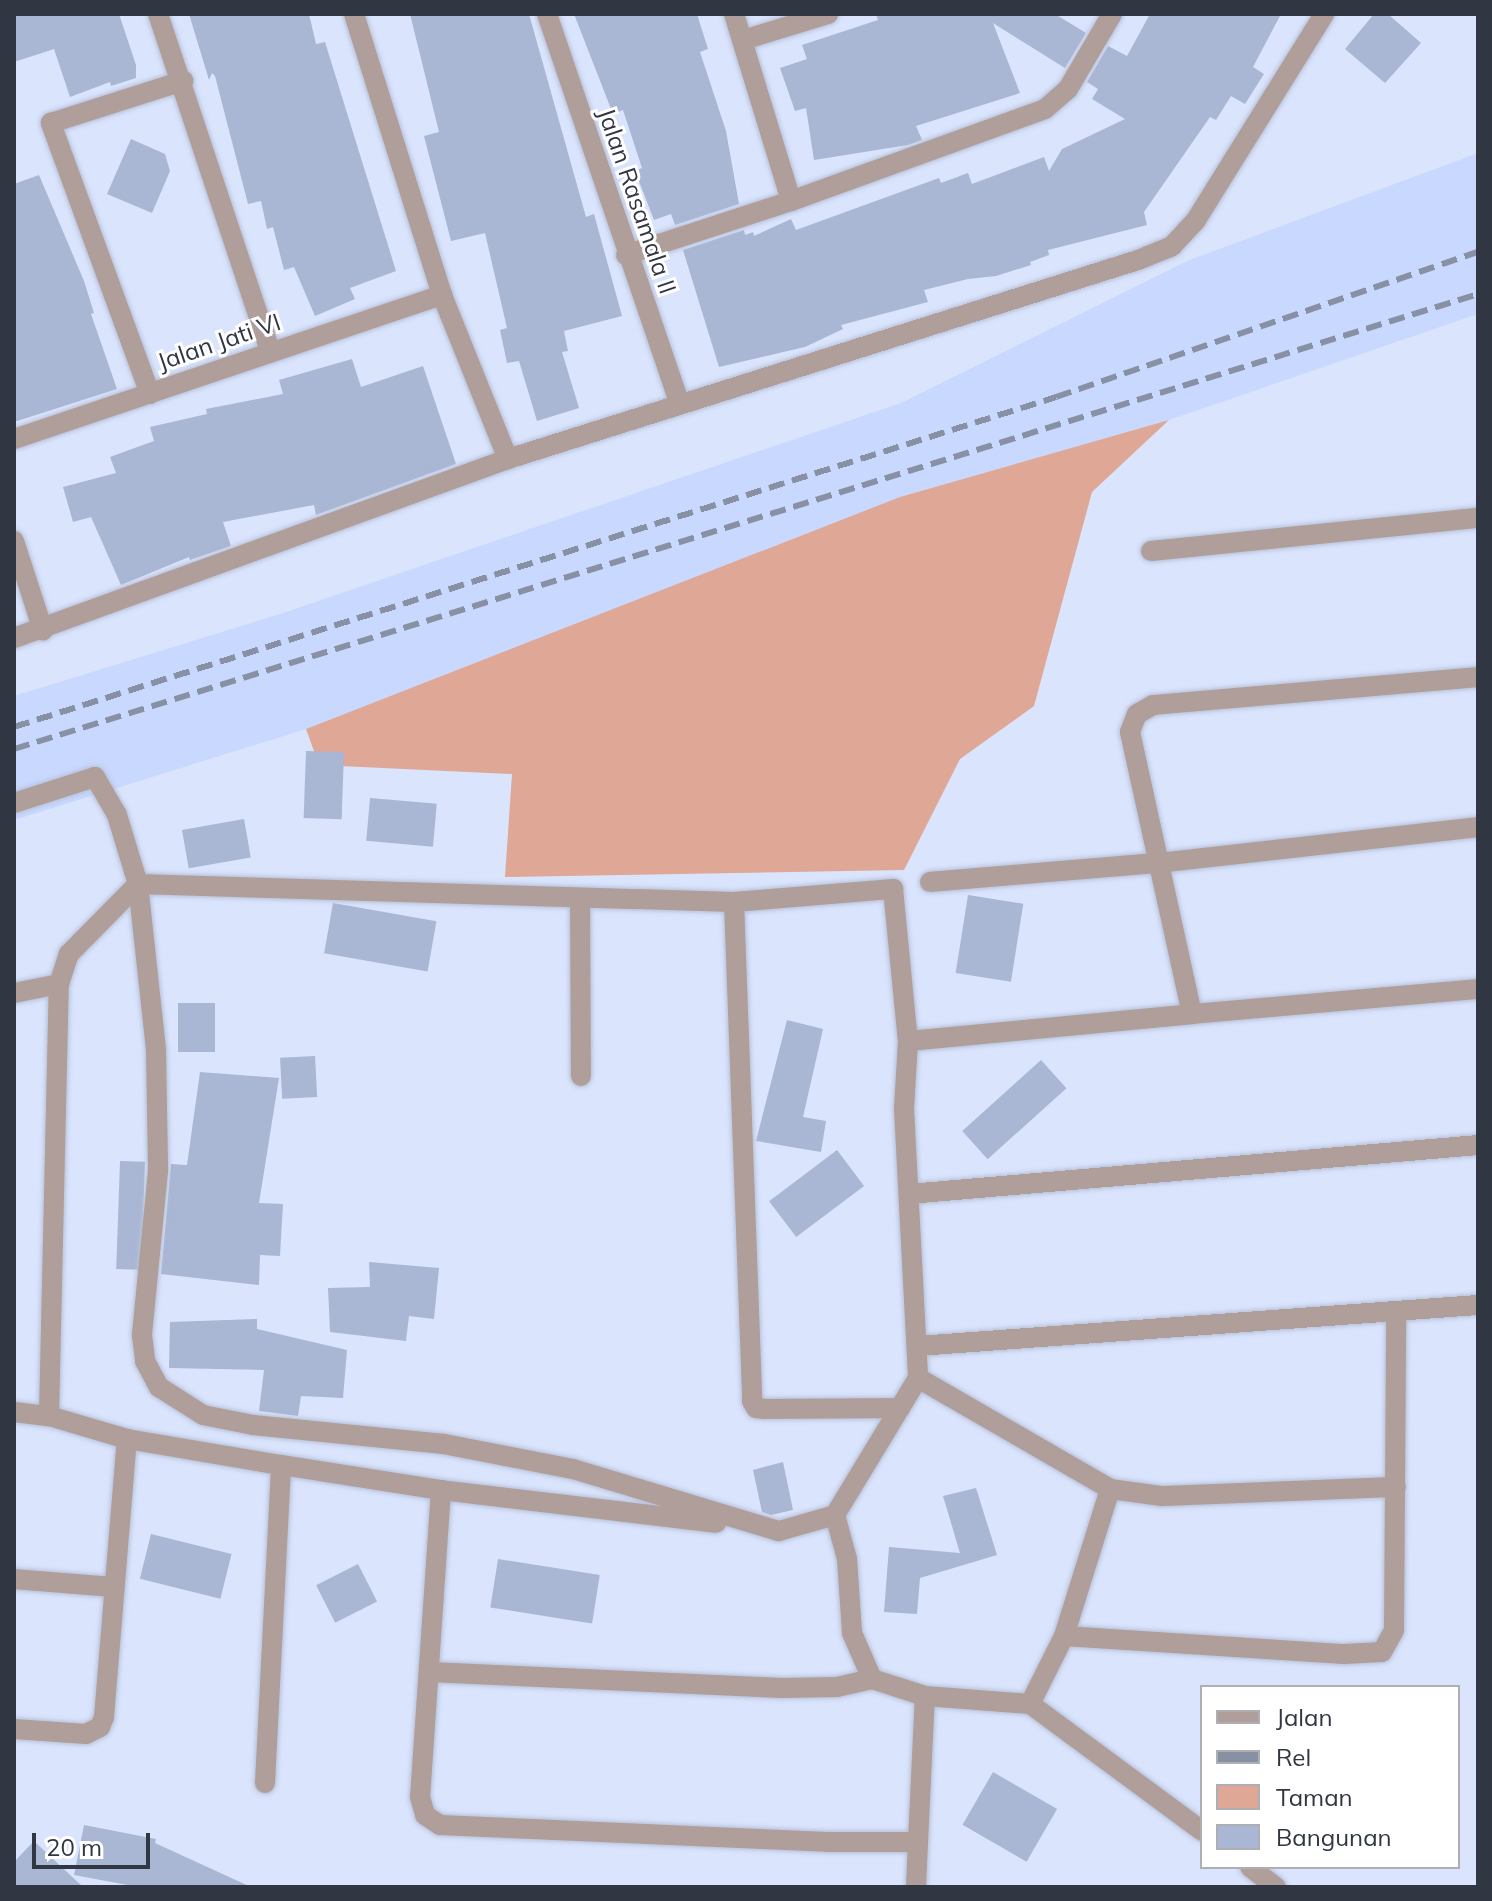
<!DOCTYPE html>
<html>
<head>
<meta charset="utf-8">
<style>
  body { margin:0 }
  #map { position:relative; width:1492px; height:1901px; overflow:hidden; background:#dae4fd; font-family:Mulish,sans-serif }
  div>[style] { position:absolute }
  .built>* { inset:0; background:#c8d8fe }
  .green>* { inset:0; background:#dea796 }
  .building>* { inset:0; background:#a9b6d4; transform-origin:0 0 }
  .roads { filter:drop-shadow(0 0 2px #b8c1d8) drop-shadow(0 0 2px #b8c1d8) }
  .minor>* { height:20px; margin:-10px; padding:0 10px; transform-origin:10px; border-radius:10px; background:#af9e99 }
  .rail>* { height:6px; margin-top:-3px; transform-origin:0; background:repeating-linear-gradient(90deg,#8890a3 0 16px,transparent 0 24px) }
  span { translate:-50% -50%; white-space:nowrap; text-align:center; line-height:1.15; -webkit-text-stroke:6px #fff; paint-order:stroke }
  .street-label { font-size:24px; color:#313643 }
  .frame { position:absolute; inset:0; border:16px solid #313643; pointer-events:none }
  .legend { position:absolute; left:1200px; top:1685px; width:260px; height:184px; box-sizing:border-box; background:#fff; border:2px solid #adafb4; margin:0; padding:10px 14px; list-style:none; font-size:24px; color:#313643 }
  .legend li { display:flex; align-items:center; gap:16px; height:40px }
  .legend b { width:40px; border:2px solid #adafb4 }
  .scale { position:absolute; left:32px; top:1833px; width:118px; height:36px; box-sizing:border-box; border:4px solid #313643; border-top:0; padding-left:10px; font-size:24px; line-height:28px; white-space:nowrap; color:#313643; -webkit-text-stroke:6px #fff; paint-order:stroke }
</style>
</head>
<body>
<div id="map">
  <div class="built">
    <i style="clip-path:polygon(1478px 153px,1478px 314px,1169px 420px,900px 497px,306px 729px,14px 820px,14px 696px,280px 614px,901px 403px,1187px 261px)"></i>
  </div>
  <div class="green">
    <i style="clip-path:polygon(1169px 420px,1092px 492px,1034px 706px,960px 759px,904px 870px,505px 877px,512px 774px,319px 765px,306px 729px,900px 497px)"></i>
  </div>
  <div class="building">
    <i style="clip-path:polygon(14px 14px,119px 14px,136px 65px,136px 78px,111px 86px,110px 82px,70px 97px,54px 49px,14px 62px)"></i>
    <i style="clip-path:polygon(189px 14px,309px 14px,316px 44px,325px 42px,396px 271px,350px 288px,355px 299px,315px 316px,294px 267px,284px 270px,273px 227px,267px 229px,261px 201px,248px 204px,215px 76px,212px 73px,209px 80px)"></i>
    <i style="clip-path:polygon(410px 14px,529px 14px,586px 217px,594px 214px,622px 316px,564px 331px,568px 351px,562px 352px,579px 408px,537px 421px,519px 361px,507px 363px,500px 330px,507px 328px,485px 233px,451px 241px,424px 136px,439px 132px)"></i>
    <i style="clip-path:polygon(574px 14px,697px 14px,708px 49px,700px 52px,726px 131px,739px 204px,675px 225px,671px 214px,654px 220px,635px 171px,642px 168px,623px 110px,613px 114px)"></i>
    <i style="clip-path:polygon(876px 14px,1055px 14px,1086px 33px,1065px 68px,993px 23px,1020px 93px,916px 126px,922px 140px,908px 145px,814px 160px,806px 108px,795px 111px,780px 68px,807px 59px,802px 45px,878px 20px)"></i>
    <i style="clip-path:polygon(1150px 14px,1281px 14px,1253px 67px,1264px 74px,1245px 104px,1231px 96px,1216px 120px,1210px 117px,1144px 212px,1147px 225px,1048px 250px,1049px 255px,1030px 262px,1031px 265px,996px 276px,968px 279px,924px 290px,928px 302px,841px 325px,843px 329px,805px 347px,719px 367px,683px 250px,744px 230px,745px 235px,753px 232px,754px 236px,791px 219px,796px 230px,939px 178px,941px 183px,968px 173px,972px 184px,1044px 157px,1049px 171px,1062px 149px,1125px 119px,1092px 99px,1098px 89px,1087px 82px,1108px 46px,1127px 56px)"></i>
    <i style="clip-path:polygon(1374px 14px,1388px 14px,1421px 43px,1385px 83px,1345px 49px)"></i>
    <i style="clip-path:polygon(131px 139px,165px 154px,170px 171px,152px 213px,107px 194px)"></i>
    <i style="clip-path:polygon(39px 175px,84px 281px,94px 313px,91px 314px,117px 389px,14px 422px,14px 184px)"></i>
    <i style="clip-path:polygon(352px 359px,361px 387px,423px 366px,456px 464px,316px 515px,314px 505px,223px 522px,231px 546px,190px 560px,189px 557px,121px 585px,91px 517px,73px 522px,63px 487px,116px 473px,110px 457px,154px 441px,150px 427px,207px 414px,206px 409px,283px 394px,279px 380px)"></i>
    <i style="left:306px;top:751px;width:38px;height:67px;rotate:2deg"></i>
    <i style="left:370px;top:798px;width:67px;height:43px;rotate:5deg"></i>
    <i style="left:244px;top:819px;width:39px;height:63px;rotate:80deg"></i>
    <i style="left:968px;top:895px;width:56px;height:79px;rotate:9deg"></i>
    <i style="left:333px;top:903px;width:105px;height:51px;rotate:10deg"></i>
    <i style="left:178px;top:1003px;width:37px;height:49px"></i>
    <i style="clip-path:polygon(787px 1020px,823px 1029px,803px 1117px,826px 1121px,821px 1152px,756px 1141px)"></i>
    <i style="left:315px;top:1056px;width:41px;height:35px;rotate:87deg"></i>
    <i style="left:1041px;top:1060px;width:38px;height:106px;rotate:48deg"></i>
    <i style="clip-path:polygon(200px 1072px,279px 1078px,259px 1203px,283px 1204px,280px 1256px,260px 1255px,259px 1285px,161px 1274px,171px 1164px,187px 1165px)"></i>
    <i style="left:837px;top:1150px;width:45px;height:85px;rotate:53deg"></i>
    <i style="left:120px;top:1161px;width:25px;height:108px;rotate:2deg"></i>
    <i style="clip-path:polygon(369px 1262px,439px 1268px,434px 1319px,409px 1316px,406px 1341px,330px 1332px,328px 1288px,370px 1287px)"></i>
    <i style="clip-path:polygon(257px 1319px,257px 1329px,347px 1350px,343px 1398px,301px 1396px,298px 1416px,259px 1411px,264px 1370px,169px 1368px,170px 1322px)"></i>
    <i style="clip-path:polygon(783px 1462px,793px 1510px,771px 1515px,762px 1512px,753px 1470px)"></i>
    <i style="clip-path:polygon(976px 1488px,997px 1555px,920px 1578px,917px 1614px,884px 1612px,889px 1547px,960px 1553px,943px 1496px)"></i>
    <i style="left:151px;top:1534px;width:83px;height:46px;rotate:14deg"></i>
    <i style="left:498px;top:1559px;width:103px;height:49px;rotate:9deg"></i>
    <i style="left:358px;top:1564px;width:42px;height:47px;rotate:63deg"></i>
    <i style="left:993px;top:1772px;width:74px;height:61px;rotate:30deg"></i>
    <i style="clip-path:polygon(84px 1825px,156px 1839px,155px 1843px,251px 1887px,138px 1887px,74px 1875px)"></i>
    <i style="clip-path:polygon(34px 1841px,83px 1887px,14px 1887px,14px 1862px)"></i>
  </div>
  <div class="roads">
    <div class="minor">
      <i style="left:158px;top:14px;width:355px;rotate:71.6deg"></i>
      <i style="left:354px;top:14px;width:294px;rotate:72.6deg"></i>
      <i style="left:442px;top:295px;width:177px;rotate:68.1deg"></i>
      <i style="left:547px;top:14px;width:412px;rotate:71.2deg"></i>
      <i style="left:734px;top:14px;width:195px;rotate:73deg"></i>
      <i style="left:743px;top:40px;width:89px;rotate:-17deg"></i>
      <i style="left:626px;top:255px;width:174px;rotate:-18.1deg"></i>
      <i style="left:791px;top:201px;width:270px;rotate:-19.9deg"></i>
      <i style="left:1045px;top:109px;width:30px;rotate:-41deg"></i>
      <i style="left:1068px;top:89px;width:87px;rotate:-59.6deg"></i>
      <i style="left:150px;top:394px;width:289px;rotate:-110.1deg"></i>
      <i style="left:51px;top:123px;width:139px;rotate:-17.7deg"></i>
      <i style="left:14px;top:439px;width:452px;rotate:-18.6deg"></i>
      <i style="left:14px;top:541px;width:94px;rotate:72deg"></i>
      <i style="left:1151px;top:551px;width:329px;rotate:-5.8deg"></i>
      <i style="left:14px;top:638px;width:525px;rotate:-19.92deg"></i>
      <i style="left:508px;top:459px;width:661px;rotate:-17.53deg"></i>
      <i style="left:1138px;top:260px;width:37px;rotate:-22deg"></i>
      <i style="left:1172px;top:246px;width:35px;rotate:-47deg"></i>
      <i style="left:1196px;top:220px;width:243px;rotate:-58.1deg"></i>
      <i style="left:14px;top:803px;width:85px;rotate:-17.8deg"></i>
      <i style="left:95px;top:777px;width:44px;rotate:59.9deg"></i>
      <i style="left:117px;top:815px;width:72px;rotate:73.1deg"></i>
      <i style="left:138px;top:884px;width:168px;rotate:83.8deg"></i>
      <i style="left:156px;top:1051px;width:120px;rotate:89deg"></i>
      <i style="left:158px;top:1171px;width:165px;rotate:95.6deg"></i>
      <i style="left:142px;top:1335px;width:26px;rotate:83deg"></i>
      <i style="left:145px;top:1361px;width:30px;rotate:62deg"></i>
      <i style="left:159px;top:1387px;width:52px;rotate:32.5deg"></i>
      <i style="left:203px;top:1415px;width:51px;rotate:11.3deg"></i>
      <i style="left:253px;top:1425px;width:192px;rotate:5.7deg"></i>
      <i style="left:444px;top:1444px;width:131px;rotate:11deg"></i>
      <i style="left:573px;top:1469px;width:215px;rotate:16.8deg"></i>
      <i style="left:779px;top:1531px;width:58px;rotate:-15.9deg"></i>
      <i style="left:835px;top:1515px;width:46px;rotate:74.7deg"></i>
      <i style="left:847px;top:1559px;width:74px;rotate:86.1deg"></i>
      <i style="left:852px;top:1633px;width:50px;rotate:66.5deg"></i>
      <i style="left:872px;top:1679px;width:56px;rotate:17.8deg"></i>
      <i style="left:925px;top:1696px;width:105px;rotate:4.4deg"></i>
      <i style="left:1030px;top:1704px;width:214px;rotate:36.4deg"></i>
      <i style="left:930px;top:882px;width:229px;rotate:-4.8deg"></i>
      <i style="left:1158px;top:863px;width:322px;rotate:-6.4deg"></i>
      <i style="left:580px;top:898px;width:178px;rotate:89.7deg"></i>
      <i style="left:734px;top:902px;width:499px;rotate:87.9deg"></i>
      <i style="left:752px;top:1401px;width:8px;rotate:60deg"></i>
      <i style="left:756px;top:1408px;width:9px;rotate:6deg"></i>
      <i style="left:765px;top:1409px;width:135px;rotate:-0.4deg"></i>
      <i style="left:14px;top:993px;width:46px;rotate:-11.3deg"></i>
      <i style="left:1192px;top:1014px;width:287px;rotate:-5deg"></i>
      <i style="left:908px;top:1041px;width:285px;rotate:-5.4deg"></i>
      <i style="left:1192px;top:1014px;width:289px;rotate:-102.4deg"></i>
      <i style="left:1130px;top:732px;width:19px;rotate:-69deg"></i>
      <i style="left:1137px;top:714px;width:18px;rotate:-29deg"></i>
      <i style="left:1153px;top:705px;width:326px;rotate:-4.9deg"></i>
      <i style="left:909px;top:1194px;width:571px;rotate:-4.92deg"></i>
      <i style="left:918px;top:1346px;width:561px;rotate:-4.19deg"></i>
      <i style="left:918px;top:1378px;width:222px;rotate:30deg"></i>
      <i style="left:1110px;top:1489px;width:51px;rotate:7.8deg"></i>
      <i style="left:1161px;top:1496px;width:235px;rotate:-2.2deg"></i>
      <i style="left:14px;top:1412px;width:35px;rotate:7deg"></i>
      <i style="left:49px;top:1416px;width:81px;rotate:16.4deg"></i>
      <i style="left:127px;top:1439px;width:156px;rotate:9.6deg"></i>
      <i style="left:281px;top:1465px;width:162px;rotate:8.9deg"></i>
      <i style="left:441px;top:1490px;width:277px;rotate:6.8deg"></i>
      <i style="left:49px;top:1416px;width:432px;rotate:-88.7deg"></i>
      <i style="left:59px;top:984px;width:32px;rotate:-72deg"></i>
      <i style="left:69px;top:954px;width:98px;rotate:-45.4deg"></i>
      <i style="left:138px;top:884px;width:596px;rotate:1.73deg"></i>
      <i style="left:734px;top:902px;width:160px;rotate:-4.7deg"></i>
      <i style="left:893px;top:889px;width:153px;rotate:84.4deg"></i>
      <i style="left:908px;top:1041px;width:68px;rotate:93.4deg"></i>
      <i style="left:904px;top:1109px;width:269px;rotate:87deg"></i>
      <i style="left:918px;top:1378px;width:160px;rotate:121.2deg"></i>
      <i style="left:441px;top:1490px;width:308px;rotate:93.9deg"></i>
      <i style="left:420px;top:1797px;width:19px;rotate:74deg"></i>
      <i style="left:425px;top:1815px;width:18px;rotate:34deg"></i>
      <i style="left:440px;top:1825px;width:387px;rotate:2.5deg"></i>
      <i style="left:827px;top:1842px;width:91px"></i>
      <i style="left:918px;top:1842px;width:146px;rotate:-87.3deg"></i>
      <i style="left:14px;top:1579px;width:99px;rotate:4.6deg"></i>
      <i style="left:1064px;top:1636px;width:281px;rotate:3.7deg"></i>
      <i style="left:1344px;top:1654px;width:38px;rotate:-3deg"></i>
      <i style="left:1382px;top:1652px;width:25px;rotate:-61deg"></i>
      <i style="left:1394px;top:1630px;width:318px;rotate:-89.6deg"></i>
      <i style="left:430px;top:1672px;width:352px;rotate:2.6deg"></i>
      <i style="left:782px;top:1688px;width:55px;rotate:-1deg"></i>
      <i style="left:837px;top:1687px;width:36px;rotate:-13deg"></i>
      <i style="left:1030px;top:1704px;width:76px;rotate:-63.4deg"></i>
      <i style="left:1064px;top:1636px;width:154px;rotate:-72.6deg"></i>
      <i style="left:14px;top:1729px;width:72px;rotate:4deg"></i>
      <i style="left:86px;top:1734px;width:16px;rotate:-27deg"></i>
      <i style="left:100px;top:1727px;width:11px;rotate:-68deg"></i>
      <i style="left:104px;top:1717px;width:279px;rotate:-85.3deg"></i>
      <i style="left:265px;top:1783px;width:318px;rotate:-87.1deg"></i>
      <i style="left:1250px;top:1867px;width:33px;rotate:38deg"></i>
      <i style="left:916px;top:1887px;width:45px;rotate:-87.5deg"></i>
    </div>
  </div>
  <div class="rail">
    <i style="left:14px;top:727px;width:1093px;rotate:-17.57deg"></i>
    <i style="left:1056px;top:397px;width:446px;rotate:-19deg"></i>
    <i style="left:14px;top:749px;width:1533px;rotate:-17.26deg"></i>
  </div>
  <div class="street-label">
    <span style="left:637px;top:201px;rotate:71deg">Jalan Rasamala II</span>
    <span style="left:219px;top:342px;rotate:-19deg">Jalan Jati VI</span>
  </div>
  <div class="frame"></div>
  <ul class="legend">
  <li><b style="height:10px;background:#af9e99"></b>Jalan</li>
  <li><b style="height:10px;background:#8890a3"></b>Rel</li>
  <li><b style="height:22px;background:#dea796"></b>Taman</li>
  <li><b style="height:22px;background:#a9b6d4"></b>Bangunan</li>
  </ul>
  <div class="scale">20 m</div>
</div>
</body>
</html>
